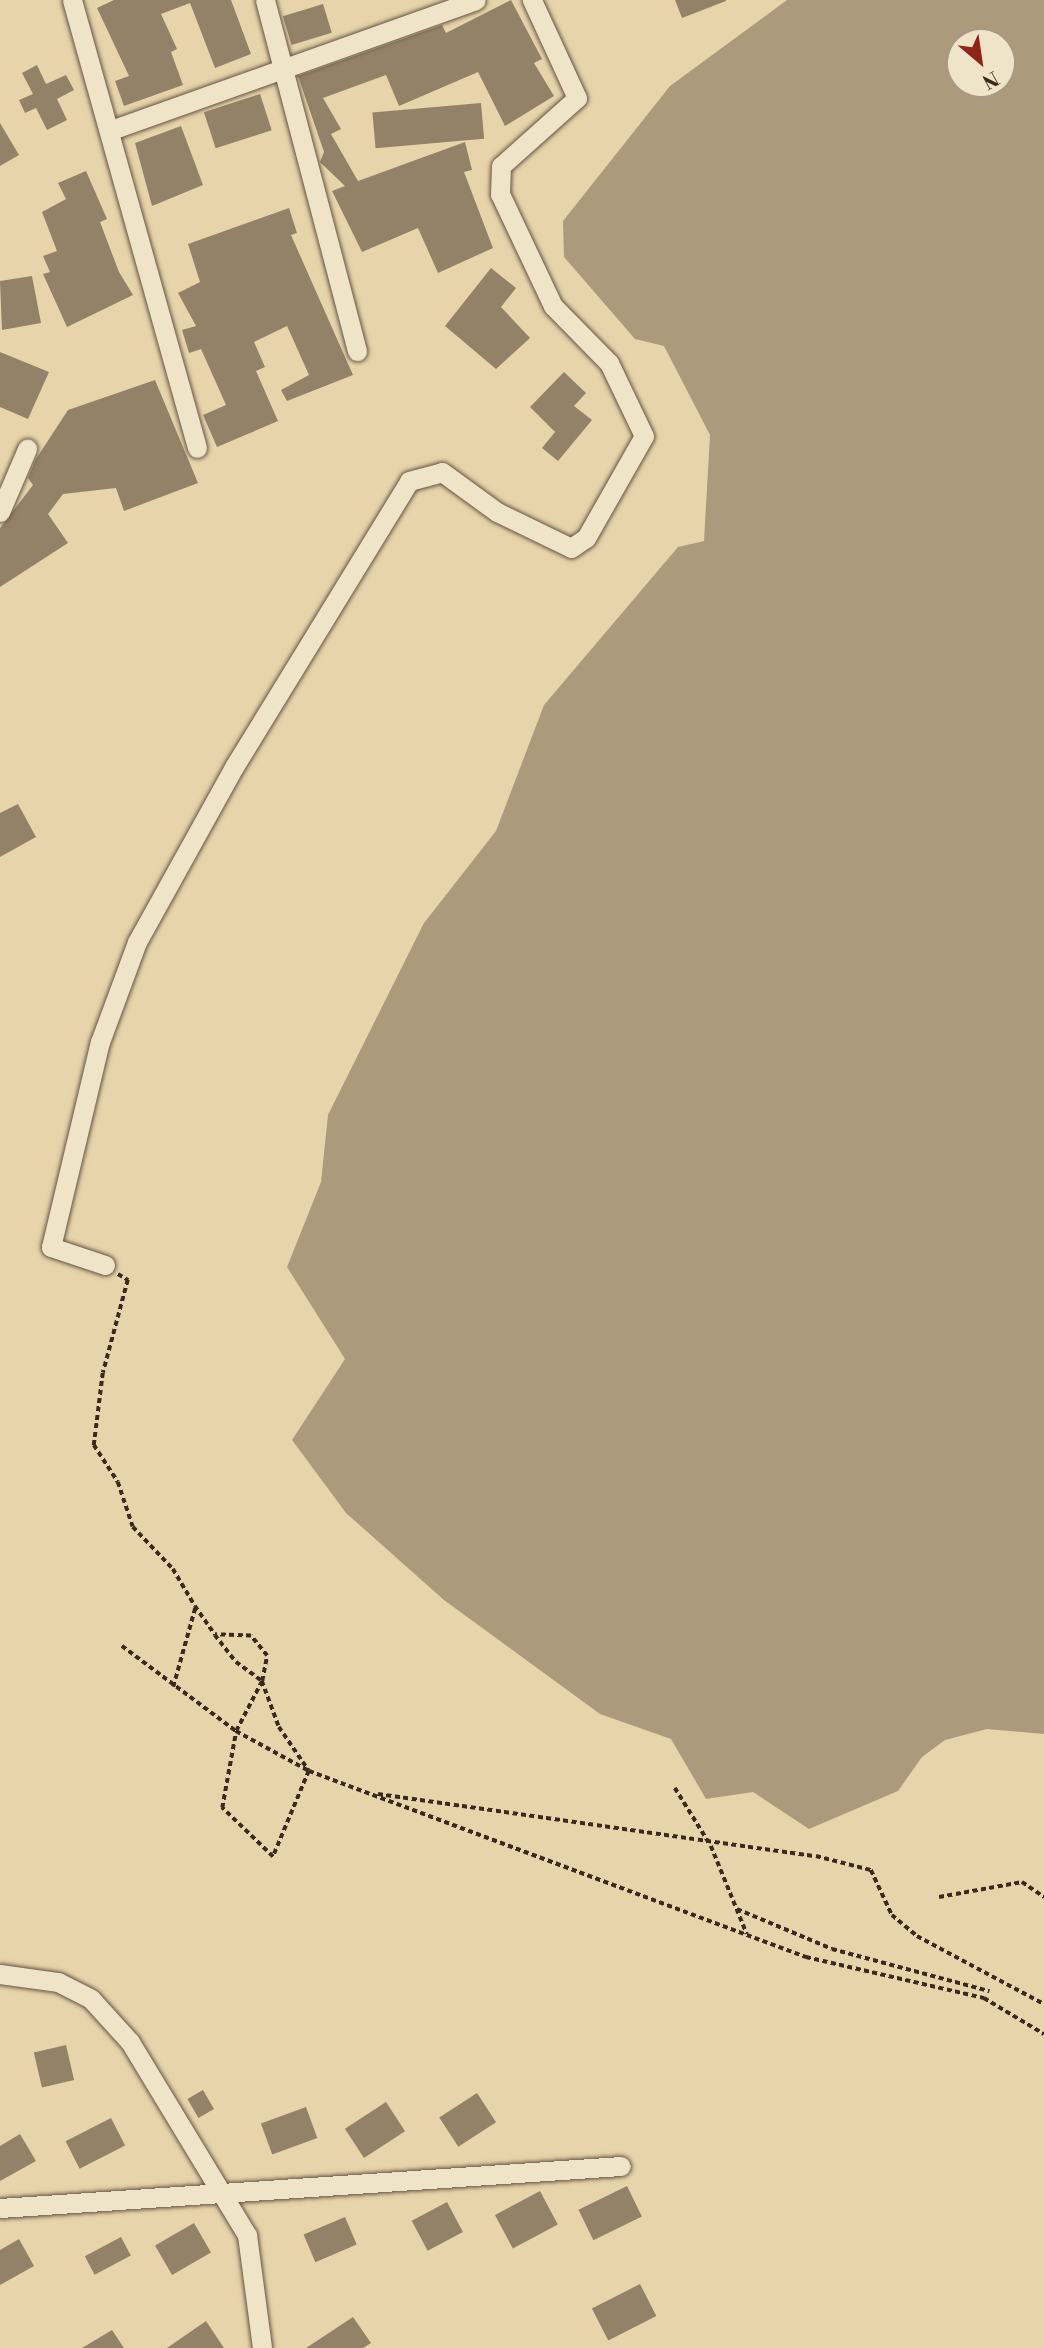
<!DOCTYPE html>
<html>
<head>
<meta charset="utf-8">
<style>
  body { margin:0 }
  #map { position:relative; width:1044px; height:2348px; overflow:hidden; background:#e7d4ab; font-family:"Libre Bodoni",serif }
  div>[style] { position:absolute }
  .water>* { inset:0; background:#ad9a7c }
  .building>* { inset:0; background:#948268; transform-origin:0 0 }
  .path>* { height:3.5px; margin-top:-1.75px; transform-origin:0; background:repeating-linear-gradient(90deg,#3b2920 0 5px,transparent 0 8.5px) }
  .roads { filter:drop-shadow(0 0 2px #665443) drop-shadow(0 0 2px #665443) }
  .minor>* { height:19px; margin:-9.5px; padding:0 9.5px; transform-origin:9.5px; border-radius:9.5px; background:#efe3c8 }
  span { translate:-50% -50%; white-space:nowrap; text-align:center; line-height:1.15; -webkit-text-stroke:7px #efe3c8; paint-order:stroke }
  .north { position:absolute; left:946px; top:28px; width:70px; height:70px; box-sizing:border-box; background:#efe3c8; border:2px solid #a79985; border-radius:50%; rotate:151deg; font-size:19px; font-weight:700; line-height:28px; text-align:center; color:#3b2920 }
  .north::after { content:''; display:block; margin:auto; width:24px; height:32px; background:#8f2418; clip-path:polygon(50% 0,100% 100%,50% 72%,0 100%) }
</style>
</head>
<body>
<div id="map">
  <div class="water">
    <i style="clip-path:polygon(evenodd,787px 0,1044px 0,1044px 1734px,987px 1729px,945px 1740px,922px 1757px,898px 1791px,809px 1829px,753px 1792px,706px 1799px,671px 1739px,600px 1714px,444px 1600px,346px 1513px,292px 1440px,345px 1359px,287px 1267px,321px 1182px,328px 1115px,424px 923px,496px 831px,544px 705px,678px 547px,704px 541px,710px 435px,664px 346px,635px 339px,564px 257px,563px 221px,670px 86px,787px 0,960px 42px,1002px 42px,1002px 84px,960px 84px,960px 42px)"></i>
  </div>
  <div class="building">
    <i style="clip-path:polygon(114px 0,231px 0,251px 54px,215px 68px,190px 3px,161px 14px,177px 49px,171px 52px,183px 85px,124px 106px,115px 81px,129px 76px,97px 8px)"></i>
    <i style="clip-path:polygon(511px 0,542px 59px,534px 63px,554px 96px,505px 126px,478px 72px,399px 106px,386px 75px,323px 98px,341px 129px,331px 134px,358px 181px,465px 142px,472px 170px,464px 172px,493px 248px,438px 273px,418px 228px,362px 252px,332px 191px,345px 186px,320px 162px,324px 152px,298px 76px,442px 25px,446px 33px)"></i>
    <i style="clip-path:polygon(675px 0,726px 0,726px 1px,682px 18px)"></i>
    <i style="left:323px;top:4px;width:30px;height:42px;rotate:73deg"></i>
    <i style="clip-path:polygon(37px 65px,46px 84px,66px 75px,74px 90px,57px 99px,67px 120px,47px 130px,36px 108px,25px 113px,19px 100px,33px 94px,22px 73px)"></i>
    <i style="left:260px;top:94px;width:38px;height:59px;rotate:72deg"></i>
    <i style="left:481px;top:103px;width:36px;height:109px;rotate:85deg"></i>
    <i style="clip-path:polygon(0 123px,19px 155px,0 166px)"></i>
    <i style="clip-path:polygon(181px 126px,203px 185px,152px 206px,135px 143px)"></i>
    <i style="clip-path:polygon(86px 171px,107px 219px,100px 222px,119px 272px,133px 295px,67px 327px,43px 274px,50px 272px,43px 256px,57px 251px,42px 212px,66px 199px,58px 183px)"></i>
    <i style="clip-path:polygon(289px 208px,297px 233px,291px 235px,353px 375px,287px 401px,281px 390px,309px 375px,287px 326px,254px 342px,265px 367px,256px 371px,278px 421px,217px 447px,203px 415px,226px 405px,201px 349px,189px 353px,182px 330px,196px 326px,178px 293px,200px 282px,188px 244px)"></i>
    <i style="clip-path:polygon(491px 268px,516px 288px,501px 307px,530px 338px,496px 369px,445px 326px)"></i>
    <i style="clip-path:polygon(32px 276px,41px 323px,2px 330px,0 281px)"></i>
    <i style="clip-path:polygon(0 352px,49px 372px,28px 419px,0 407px)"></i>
    <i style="clip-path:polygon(564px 372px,586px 393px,574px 406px,592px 420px,558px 461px,542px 448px,555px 432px,530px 407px)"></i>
    <i style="clip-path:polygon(155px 380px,198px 483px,124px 511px,116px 488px,63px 494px,48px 514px,68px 543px,0 587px,0 528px,33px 485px,28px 478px,36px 459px,68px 410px)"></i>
    <i style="clip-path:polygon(18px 804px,36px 837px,0 857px,0 813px)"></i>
    <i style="left:66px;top:2045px;width:36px;height:33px;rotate:77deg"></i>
    <i style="left:203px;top:2090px;width:22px;height:18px;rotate:60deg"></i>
    <i style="left:477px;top:2093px;width:35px;height:45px;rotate:57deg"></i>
    <i style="left:386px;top:2102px;width:35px;height:49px;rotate:57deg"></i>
    <i style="left:306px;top:2107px;width:33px;height:48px;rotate:70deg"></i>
    <i style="left:111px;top:2118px;width:31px;height:51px;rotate:63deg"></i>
    <i style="clip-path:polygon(20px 2134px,36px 2161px,0 2181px,0 2146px)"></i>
    <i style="left:627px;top:2186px;width:34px;height:54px;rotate:64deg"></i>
    <i style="left:540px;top:2191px;width:38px;height:51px;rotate:62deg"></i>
    <i style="left:447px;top:2202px;width:34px;height:40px;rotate:62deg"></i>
    <i style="left:345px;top:2217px;width:30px;height:45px;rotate:67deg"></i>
    <i style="left:194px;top:2223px;width:34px;height:45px;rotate:60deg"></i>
    <i style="left:121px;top:2237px;width:21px;height:41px;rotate:62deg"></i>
    <i style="clip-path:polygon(19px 2239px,34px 2266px,0 2285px,0 2250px)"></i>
    <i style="left:640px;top:2284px;width:36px;height:54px;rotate:63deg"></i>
    <i style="clip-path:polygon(353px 2317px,371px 2343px,363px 2348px,306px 2348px)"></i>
    <i style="clip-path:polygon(206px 2321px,224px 2348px,167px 2348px)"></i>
    <i style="clip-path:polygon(112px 2330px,124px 2348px,82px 2348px)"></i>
  </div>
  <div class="path">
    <i style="left:118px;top:1274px;width:12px;rotate:31deg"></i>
    <i style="left:128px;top:1280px;width:96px;rotate:105deg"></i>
    <i style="left:103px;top:1373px;width:73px;rotate:97.1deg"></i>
    <i style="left:94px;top:1445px;width:44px;rotate:57deg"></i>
    <i style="left:118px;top:1482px;width:47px;rotate:71.6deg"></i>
    <i style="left:133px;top:1527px;width:58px;rotate:46.4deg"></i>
    <i style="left:173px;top:1569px;width:43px;rotate:59.3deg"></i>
    <i style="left:195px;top:1606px;width:35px;rotate:55deg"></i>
    <i style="left:215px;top:1635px;width:34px;rotate:52deg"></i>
    <i style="left:236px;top:1662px;width:32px;rotate:36deg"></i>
    <i style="left:262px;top:1681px;width:49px;rotate:69.7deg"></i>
    <i style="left:279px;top:1727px;width:53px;rotate:55.7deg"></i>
    <i style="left:309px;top:1771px;width:93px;rotate:112.7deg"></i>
    <i style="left:273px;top:1857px;width:71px;rotate:-136.1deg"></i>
    <i style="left:222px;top:1808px;width:78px;rotate:-79.7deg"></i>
    <i style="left:236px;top:1731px;width:56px;rotate:-62.5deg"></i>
    <i style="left:262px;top:1681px;width:25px;rotate:-79deg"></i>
    <i style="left:267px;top:1656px;width:26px;rotate:-129deg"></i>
    <i style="left:251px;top:1636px;width:36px;rotate:-178deg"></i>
    <i style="left:122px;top:1646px;width:142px;rotate:36.7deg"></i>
    <i style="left:236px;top:1731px;width:83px;rotate:28.7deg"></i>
    <i style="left:309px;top:1771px;width:531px;rotate:20.52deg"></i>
    <i style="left:806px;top:1957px;width:183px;rotate:13deg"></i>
    <i style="left:984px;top:1998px;width:70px;rotate:31deg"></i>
    <i style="left:173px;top:1687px;width:82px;rotate:-74.4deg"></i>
    <i style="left:675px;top:1788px;width:68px;rotate:58.2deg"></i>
    <i style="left:711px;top:1846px;width:95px;rotate:67.8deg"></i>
    <i style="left:378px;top:1794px;width:442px;rotate:8.1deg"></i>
    <i style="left:816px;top:1856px;width:57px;rotate:14.3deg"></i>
    <i style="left:871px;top:1870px;width:50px;rotate:65deg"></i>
    <i style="left:892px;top:1915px;width:33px;rotate:40deg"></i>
    <i style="left:917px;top:1936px;width:144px;rotate:28.2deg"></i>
    <i style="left:939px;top:1897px;width:84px;rotate:-10.2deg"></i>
    <i style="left:1022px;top:1882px;width:27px;rotate:34deg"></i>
    <i style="left:737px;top:1909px;width:103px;rotate:22.8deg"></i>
    <i style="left:832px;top:1949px;width:163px;rotate:15deg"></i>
  </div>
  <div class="roads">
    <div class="minor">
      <i style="left:72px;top:0;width:465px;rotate:74.4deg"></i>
      <i style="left:265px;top:0;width:363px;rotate:75.3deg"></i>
      <i style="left:111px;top:130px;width:387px;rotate:-19.6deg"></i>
      <i style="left:0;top:512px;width:69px;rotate:-66.8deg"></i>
      <i style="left:105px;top:1265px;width:57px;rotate:-161.6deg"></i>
      <i style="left:51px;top:1247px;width:211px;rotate:-76.6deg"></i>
      <i style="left:100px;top:1042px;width:107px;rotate:-69.7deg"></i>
      <i style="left:137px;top:942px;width:200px;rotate:-61deg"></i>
      <i style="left:234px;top:767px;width:335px;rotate:-58.5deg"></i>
      <i style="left:409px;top:481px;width:34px;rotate:-15deg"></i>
      <i style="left:442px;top:472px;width:68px;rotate:36deg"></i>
      <i style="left:497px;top:512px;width:82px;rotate:25.9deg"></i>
      <i style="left:571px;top:548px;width:18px;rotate:-34deg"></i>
      <i style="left:586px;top:538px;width:117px;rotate:-60.4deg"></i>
      <i style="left:644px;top:436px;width:81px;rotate:-115.6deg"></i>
      <i style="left:609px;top:363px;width:80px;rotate:-134.5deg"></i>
      <i style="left:553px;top:306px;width:124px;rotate:-115.3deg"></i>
      <i style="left:500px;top:194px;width:28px;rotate:-88deg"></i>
      <i style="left:501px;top:166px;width:102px;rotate:-41.8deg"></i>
      <i style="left:577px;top:98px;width:108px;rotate:-114.7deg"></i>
      <i style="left:0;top:1974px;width:59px;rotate:7.9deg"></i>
      <i style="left:58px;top:1982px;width:37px;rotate:27deg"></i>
      <i style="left:91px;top:1999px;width:58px;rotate:47.8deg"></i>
      <i style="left:130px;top:2042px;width:226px;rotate:58.8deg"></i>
      <i style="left:247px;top:2235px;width:114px;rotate:82.4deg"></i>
      <i style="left:0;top:2208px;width:622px;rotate:-3.87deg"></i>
    </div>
  </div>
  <div class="north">N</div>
</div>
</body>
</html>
